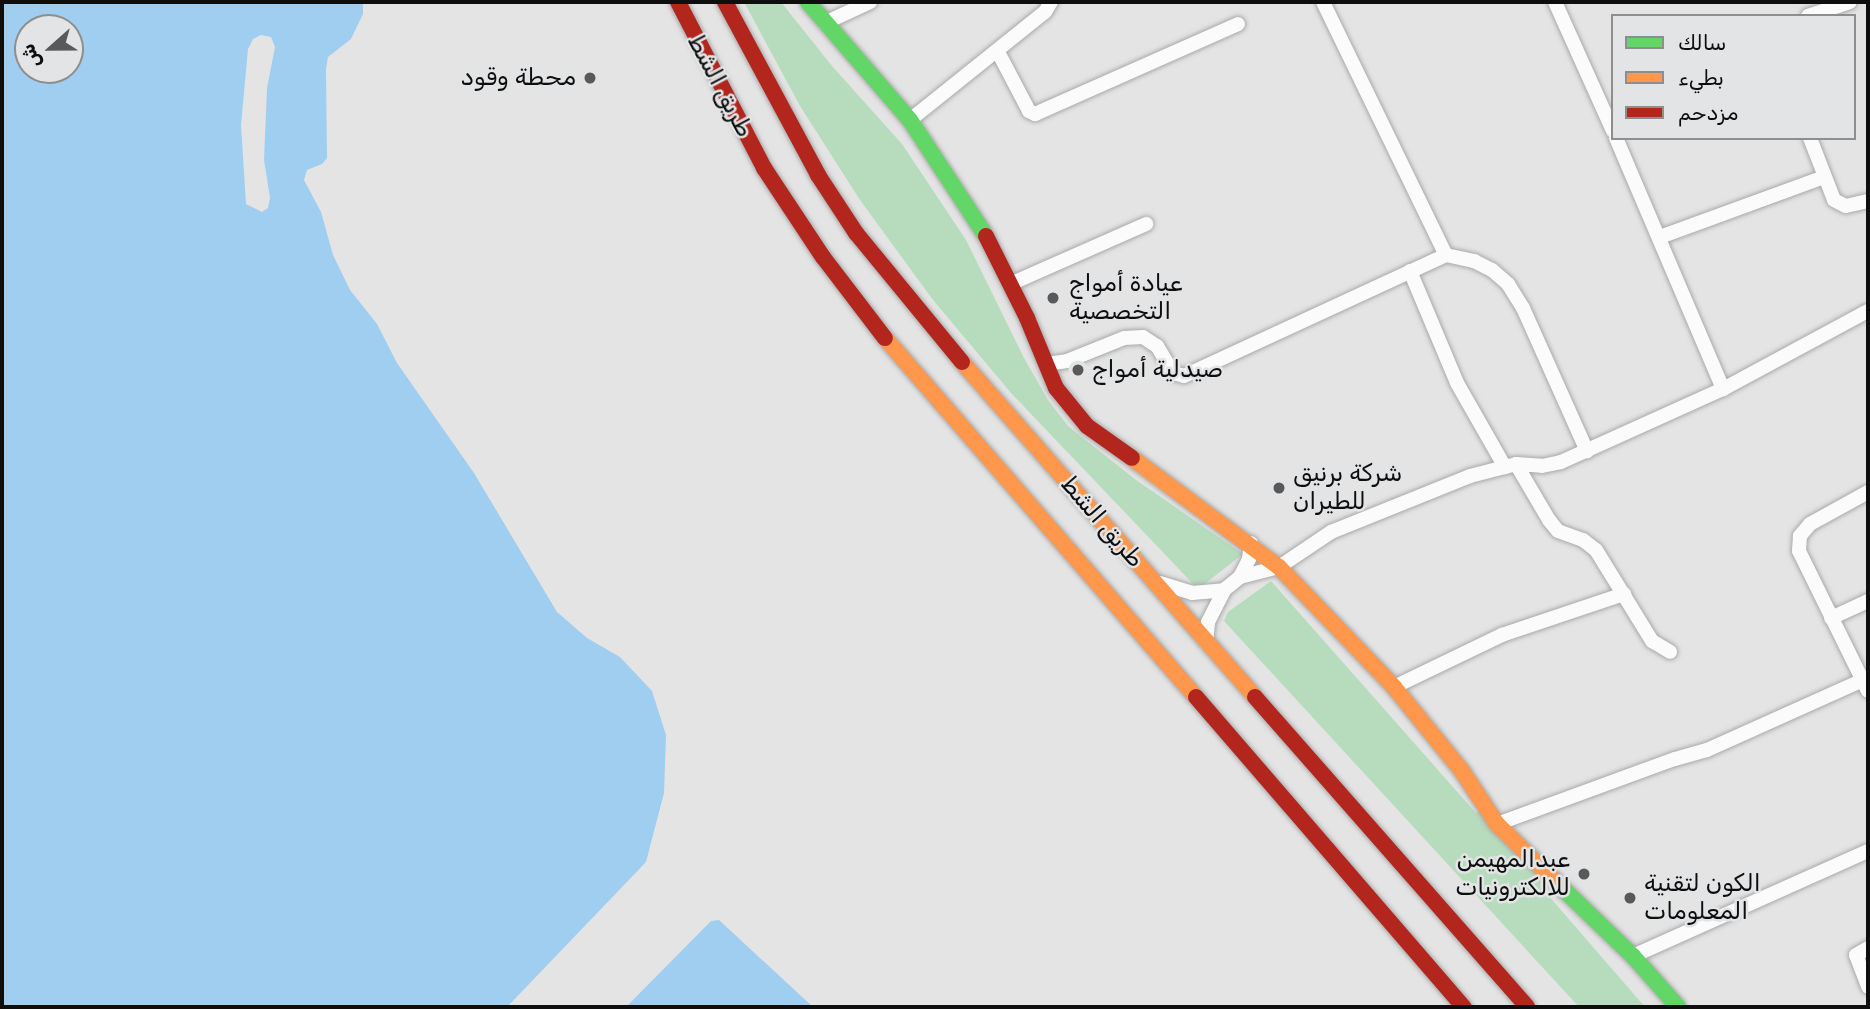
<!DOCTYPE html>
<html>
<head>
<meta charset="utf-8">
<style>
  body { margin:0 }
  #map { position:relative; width:1870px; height:1009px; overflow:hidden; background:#e4e4e4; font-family:Rubik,Vazirmatn,sans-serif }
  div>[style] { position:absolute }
  .green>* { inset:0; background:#b7dcbd }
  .water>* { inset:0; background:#9fcef1 }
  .pier>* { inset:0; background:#e4e4e4; transform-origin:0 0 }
  .roads { filter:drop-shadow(0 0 2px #a9a9a9) drop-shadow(0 0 2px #a9a9a9) }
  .street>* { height:14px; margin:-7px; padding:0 7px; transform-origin:7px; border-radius:7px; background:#fbfbfb }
  .fast>* { height:16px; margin:-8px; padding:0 8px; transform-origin:8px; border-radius:8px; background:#63d668 }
  .slow>* { height:16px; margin:-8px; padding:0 8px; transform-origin:8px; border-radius:8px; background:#ff974d }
  .jam>* { height:16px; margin:-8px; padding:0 8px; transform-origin:8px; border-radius:8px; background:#b3261e }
  .dots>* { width:19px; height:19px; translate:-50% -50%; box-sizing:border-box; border:4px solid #e3e4e5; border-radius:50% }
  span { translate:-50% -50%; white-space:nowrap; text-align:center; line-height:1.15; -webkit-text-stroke:5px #e3e4e5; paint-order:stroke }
  .poi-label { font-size:24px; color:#0e0e0f }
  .right { translate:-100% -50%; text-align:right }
  .left { translate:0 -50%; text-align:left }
  .street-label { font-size:24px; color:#0e0e0f }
  .frame { position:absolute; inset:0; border:4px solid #0e0e0f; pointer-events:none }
  .legend { position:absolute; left:1611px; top:14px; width:245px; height:126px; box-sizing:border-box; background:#e3e4e5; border:2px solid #8e8e8f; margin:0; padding:9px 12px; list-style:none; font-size:21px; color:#0e0e0f }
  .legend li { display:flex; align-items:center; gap:14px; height:35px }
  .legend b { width:35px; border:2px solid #8e8e8f }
  .north { position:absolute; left:14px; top:14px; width:70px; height:70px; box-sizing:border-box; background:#e3e4e5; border:2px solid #8e8e8f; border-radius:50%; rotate:249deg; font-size:19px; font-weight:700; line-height:28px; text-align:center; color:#0e0e0f }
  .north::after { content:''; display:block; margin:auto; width:24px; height:32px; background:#59595a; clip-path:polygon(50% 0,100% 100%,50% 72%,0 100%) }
</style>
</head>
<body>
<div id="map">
  <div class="green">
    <i style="clip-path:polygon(744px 2px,781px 2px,832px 66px,902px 144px,966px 240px,1024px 358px,1048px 400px,1068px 426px,1136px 480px,1243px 554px,1198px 589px,1011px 393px,933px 300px,860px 200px,800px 106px)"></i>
    <i style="clip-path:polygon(1271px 581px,1476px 813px,1480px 811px,1545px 883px,1541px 887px,1645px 1007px,1579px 1007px,1224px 621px,1228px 612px)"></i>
  </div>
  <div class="water">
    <i style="clip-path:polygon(evenodd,2px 2px,363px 2px,363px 14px,351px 39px,328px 57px,326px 69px,327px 158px,322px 164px,307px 170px,304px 180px,321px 212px,333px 255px,350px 290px,377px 324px,397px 363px,474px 473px,557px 612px,587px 638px,620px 657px,652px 691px,666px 735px,664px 793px,646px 862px,507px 1007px,2px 1007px,2px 2px,28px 28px,70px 28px,70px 70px,28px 70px,28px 28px)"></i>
    <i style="clip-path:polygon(719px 920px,813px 1007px,626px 1007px,711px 921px)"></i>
  </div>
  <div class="pier">
    <i style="clip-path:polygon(261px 35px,271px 37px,275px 47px,267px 88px,264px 160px,270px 198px,268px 208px,262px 212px,246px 204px,241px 125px,248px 49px,253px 39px)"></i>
    <i style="left:646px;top:862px;width:4px;height:201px;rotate:34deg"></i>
  </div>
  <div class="roads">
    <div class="street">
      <i style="left:1323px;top:2px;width:281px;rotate:64.1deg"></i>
      <i style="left:1555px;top:2px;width:141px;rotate:65.8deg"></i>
      <i style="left:1808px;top:16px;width:44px;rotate:-18.4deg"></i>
      <i style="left:825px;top:23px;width:50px;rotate:-25deg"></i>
      <i style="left:998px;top:52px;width:67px;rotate:62.3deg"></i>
      <i style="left:1029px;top:111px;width:7px;rotate:27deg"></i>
      <i style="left:1035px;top:114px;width:222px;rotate:-23.9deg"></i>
      <i style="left:910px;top:120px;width:173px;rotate:-38.7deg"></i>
      <i style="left:1045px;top:12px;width:12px;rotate:-59deg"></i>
      <i style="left:1616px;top:138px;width:273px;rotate:66.9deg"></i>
      <i style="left:1810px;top:138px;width:66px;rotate:68.8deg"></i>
      <i style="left:1834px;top:200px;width:13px;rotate:27deg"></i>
      <i style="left:1846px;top:206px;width:23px;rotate:-13deg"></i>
      <i style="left:1660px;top:237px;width:175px;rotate:-20.1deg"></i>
      <i style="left:1410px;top:271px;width:121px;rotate:67.2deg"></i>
      <i style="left:1457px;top:383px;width:97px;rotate:60.3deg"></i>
      <i style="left:1010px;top:284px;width:149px;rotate:-23.8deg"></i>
      <i style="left:1046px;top:364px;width:21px;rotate:-8deg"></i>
      <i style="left:1067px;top:361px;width:61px;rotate:-22deg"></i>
      <i style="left:1124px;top:338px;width:19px;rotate:-3deg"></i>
      <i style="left:1143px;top:337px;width:17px;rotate:33deg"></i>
      <i style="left:1157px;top:346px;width:31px;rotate:59deg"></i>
      <i style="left:1173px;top:373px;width:11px;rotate:15deg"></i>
      <i style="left:1184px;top:376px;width:289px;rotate:-24.8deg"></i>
      <i style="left:1446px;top:255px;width:29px;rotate:12deg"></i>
      <i style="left:1474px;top:261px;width:20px;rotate:27deg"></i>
      <i style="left:1492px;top:270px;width:21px;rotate:41deg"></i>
      <i style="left:1508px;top:284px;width:28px;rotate:58deg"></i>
      <i style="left:1523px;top:308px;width:157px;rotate:65.9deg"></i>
      <i style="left:1516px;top:464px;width:65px;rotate:59.5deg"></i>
      <i style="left:1549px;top:520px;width:14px;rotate:51deg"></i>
      <i style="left:1558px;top:531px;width:27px;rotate:20deg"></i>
      <i style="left:1583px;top:540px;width:16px;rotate:38deg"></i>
      <i style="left:1596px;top:550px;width:107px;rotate:58.4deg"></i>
      <i style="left:1652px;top:641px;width:21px;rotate:31deg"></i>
      <i style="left:1868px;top:492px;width:66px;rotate:151.1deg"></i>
      <i style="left:1810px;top:524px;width:16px;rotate:130deg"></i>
      <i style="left:1800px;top:536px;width:15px;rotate:94deg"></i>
      <i style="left:1799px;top:551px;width:156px;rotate:63.8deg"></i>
      <i style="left:1240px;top:577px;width:20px;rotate:-63deg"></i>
      <i style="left:1249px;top:559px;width:16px;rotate:-83deg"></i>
      <i style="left:1160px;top:583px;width:34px;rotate:17deg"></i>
      <i style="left:1192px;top:593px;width:32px;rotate:-5deg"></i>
      <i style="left:1831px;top:618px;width:41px;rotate:-24.7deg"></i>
      <i style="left:1206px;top:642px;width:20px;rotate:-84deg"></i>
      <i style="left:1208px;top:622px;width:36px;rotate:-63deg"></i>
      <i style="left:1224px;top:590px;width:21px;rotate:-39deg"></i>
      <i style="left:1240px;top:577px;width:40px;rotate:-14.4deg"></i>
      <i style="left:1279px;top:567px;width:63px;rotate:-33.9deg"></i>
      <i style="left:1331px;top:532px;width:150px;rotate:-21.9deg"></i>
      <i style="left:1470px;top:476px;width:48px;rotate:-14.6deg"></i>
      <i style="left:1516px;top:464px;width:26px;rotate:4deg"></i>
      <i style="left:1542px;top:466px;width:19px;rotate:-12deg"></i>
      <i style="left:1561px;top:462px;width:178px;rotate:-24.3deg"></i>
      <i style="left:1723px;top:389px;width:165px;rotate:-28.3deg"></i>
      <i style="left:1394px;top:687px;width:120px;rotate:-25.7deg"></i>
      <i style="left:1502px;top:635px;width:129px;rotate:-18.6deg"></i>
      <i style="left:1497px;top:824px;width:189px;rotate:-20.1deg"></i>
      <i style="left:1675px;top:759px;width:33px;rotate:-16deg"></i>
      <i style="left:1707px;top:750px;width:171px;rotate:-24.2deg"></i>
      <i style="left:1868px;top:948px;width:14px;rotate:150deg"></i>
      <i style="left:1856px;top:955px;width:34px;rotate:69deg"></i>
      <i style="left:1633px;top:956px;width:257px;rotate:-24.1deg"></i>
    </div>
    <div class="fast">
      <i style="left:808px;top:2px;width:156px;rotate:49.2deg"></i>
      <i style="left:910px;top:120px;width:139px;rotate:56.8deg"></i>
      <i style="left:1556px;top:882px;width:107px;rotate:43.9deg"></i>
      <i style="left:1633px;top:956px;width:68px;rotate:48.6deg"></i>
    </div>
    <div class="slow">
      <i style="left:885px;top:338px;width:475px;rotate:49.1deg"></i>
      <i style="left:962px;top:362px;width:445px;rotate:48.8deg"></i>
      <i style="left:1132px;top:458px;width:183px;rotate:36.6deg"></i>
      <i style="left:1279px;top:567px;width:166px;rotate:46.2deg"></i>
      <i style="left:1394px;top:687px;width:108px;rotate:51deg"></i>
      <i style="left:1462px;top:771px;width:64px;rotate:56.6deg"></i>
      <i style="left:1497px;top:824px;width:83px;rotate:44.5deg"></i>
    </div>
    <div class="jam">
      <i style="left:678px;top:2px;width:187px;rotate:62.6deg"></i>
      <i style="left:764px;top:168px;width:107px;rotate:56.5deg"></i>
      <i style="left:823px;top:257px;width:102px;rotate:52.6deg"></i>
      <i style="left:725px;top:2px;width:196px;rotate:61.7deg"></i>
      <i style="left:818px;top:175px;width:69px;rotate:56.8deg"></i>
      <i style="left:856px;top:233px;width:167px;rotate:50.6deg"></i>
      <i style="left:986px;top:236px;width:92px;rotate:63.4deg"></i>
      <i style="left:1027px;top:318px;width:76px;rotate:67.5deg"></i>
      <i style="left:1056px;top:388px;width:49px;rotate:50.8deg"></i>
      <i style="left:1087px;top:426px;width:55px;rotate:35.4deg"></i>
      <i style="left:1196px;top:697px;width:410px;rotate:49.2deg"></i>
      <i style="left:1255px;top:697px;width:412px;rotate:48.7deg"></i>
    </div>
  </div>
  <div class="dots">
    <i style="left:590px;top:78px;background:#59595a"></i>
    <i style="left:1053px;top:298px;background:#59595a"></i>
    <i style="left:1078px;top:370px;background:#59595a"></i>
    <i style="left:1279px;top:488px;background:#59595a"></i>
    <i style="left:1584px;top:874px;background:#59595a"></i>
    <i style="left:1630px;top:898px;background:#59595a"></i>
  </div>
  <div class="poi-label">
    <span class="right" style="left:576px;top:78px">محطة وقود</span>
    <span class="left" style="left:1069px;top:298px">عيادة أمواج<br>التخصصية</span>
    <span class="left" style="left:1092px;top:370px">صيدلية أمواج</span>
    <span class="left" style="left:1293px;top:488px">شركة برنيق<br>للطيران</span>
    <span class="right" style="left:1570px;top:874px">عبدالمهيمن<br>للالكترونيات</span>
    <span class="left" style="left:1644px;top:898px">الكون لتقنية<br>المعلومات</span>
  </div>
  <div class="street-label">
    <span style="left:720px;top:86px;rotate:62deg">طريق الشط</span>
    <span style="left:1102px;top:522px;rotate:49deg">طريق الشط</span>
  </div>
  <div class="frame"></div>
  <ul class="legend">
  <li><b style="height:9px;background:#63d668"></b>سالك</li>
  <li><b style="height:9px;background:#ff974d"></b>بطيء</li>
  <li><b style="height:9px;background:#b3261e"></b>مزدحم</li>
  </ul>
  <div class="north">ش</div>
</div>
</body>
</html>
